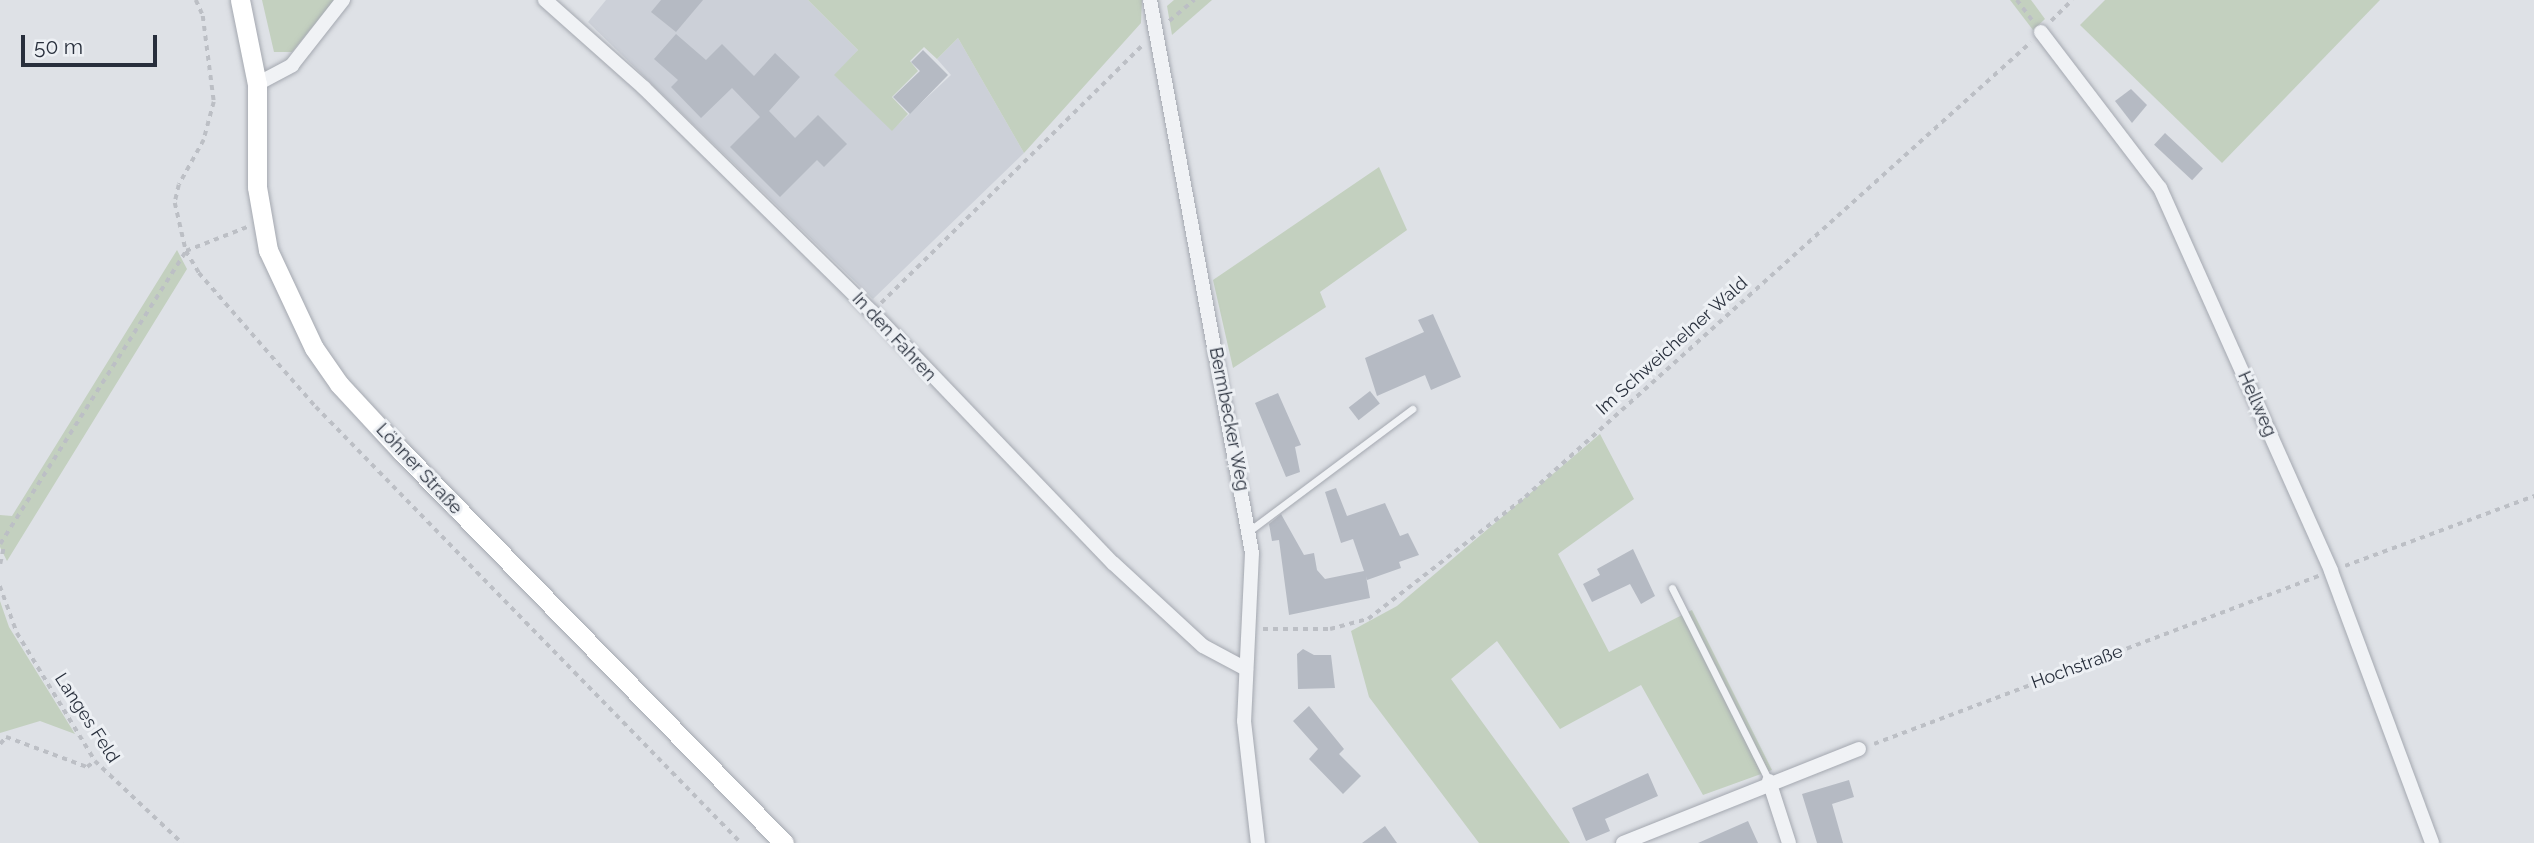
<!DOCTYPE html>
<html>
<head>
<meta charset="utf-8">
<style>
  body { margin:0 }
  #map { position:relative; width:2534px; height:843px; overflow:hidden; background:#dee1e6; font-family:Raleway,sans-serif }
  div>[style] { position:absolute }
  .built>* { inset:0; background:#ccd0d8 }
  .green>* { inset:0; background:#c3d0bf }
  .building>* { inset:0; background:#b5bac3; transform-origin:0 0 }
  .path>* { height:3.5px; margin-top:-1.75px; transform-origin:0; background:repeating-linear-gradient(90deg,#bcbfc5 0 5px,transparent 0 10px) }
  .roads { filter:drop-shadow(0 0 2px #a4a8b0) drop-shadow(0 0 2px #a4a8b0) }
  .service>* { height:7px; margin:-3.5px; padding:0 3.5px; transform-origin:3.5px; border-radius:3.5px; background:#f0f2f5 }
  .minor>* { height:14px; margin:-7px; padding:0 7px; transform-origin:7px; border-radius:7px; background:#f0f2f5 }
  .secondary>* { height:19px; margin:-9.5px; padding:0 9.5px; transform-origin:9.5px; border-radius:9.5px; background:#fff }
  span { translate:-50% -50%; white-space:nowrap; text-align:center; line-height:1.15; -webkit-text-stroke:6px #edf0f4; paint-order:stroke }
  .street-label { font-size:18px; color:#282f3c }
  .scale { position:absolute; left:21px; top:35px; width:136px; height:32px; box-sizing:border-box; border:4px solid #282f3c; border-top:0; padding-left:9px; font-size:21px; line-height:24px; white-space:nowrap; color:#282f3c; -webkit-text-stroke:5px #edf0f4; paint-order:stroke }
</style>
</head>
<body>
<div id="map">
  <div class="built">
    <i style="clip-path:polygon(606px 0,808px 0,858px 50px,835px 75px,892px 130px,951px 75px,937px 59px,958px 38px,1024px 153px,873px 299px,588px 22px)"></i>
  </div>
  <div class="green">
    <i style="clip-path:polygon(262px 0,334px 0,292px 52px,274px 52px)"></i>
    <i style="clip-path:polygon(808px 0,1142px 0,1141px 23px,1024px 153px,958px 38px,937px 59px,924px 47px,910px 61px,918px 71px,892px 97px,908px 114px,892px 131px,834px 75px,858px 50px)"></i>
    <i style="clip-path:polygon(1174px 0,1212px 0,1172px 35px,1167px 6px)"></i>
    <i style="clip-path:polygon(2010px 0,2031px 0,2045px 19px,2033px 30px)"></i>
    <i style="clip-path:polygon(2105px 0,2380px 0,2222px 163px,2080px 25px)"></i>
    <i style="clip-path:polygon(1379px 167px,1407px 230px,1320px 292px,1326px 307px,1233px 368px,1213px 280px)"></i>
    <i style="clip-path:polygon(177px 250px,187px 269px,7px 561px,0 547px,0 515px,12px 516px)"></i>
    <i style="clip-path:polygon(1600px 434px,1634px 499px,1558px 554px,1609px 652px,1692px 610px,1772px 770px,1703px 795px,1641px 685px,1560px 729px,1497px 641px,1451px 679px,1570px 843px,1479px 843px,1369px 697px,1351px 631px,1397px 606px)"></i>
    <i style="clip-path:polygon(0 601px,9px 627px,75px 734px,40px 721px,0 733px)"></i>
  </div>
  <div class="building">
    <i style="clip-path:polygon(661px 0,703px 0,676px 32px,651px 12px)"></i>
    <i style="clip-path:polygon(676px 34px,706px 60px,722px 44px,754px 76px,775px 53px,800px 77px,769px 111px,795px 138px,818px 115px,847px 144px,824px 167px,817px 160px,780px 197px,730px 147px,760px 117px,732px 88px,701px 118px,671px 87px,678px 80px,654px 59px)"></i>
    <i style="clip-path:polygon(923px 50px,948px 75px,910px 114px,893px 97px,920px 71px,911px 62px)"></i>
    <i style="clip-path:polygon(2131px 89px,2147px 105px,2132px 123px,2115px 101px)"></i>
    <i style="left:2165px;top:133px;width:52px;height:16px;rotate:43deg"></i>
    <i style="clip-path:polygon(1433px 314px,1461px 377px,1431px 390px,1425px 375px,1377px 396px,1365px 358px,1424px 332px,1418px 320px)"></i>
    <i style="left:1370px;top:391px;width:16px;height:27px;rotate:52deg"></i>
    <i style="clip-path:polygon(1278px 393px,1301px 445px,1295px 447px,1300px 472px,1286px 477px,1255px 403px)"></i>
    <i style="clip-path:polygon(1336px 488px,1347px 516px,1385px 503px,1400px 536px,1408px 533px,1419px 555px,1399px 562px,1401px 568px,1367px 580px,1366px 576px,1370px 598px,1289px 615px,1279px 540px,1272px 541px,1269px 524px,1281px 514px,1304px 555px,1314px 553px,1317px 570px,1325px 579px,1364px 571px,1353px 539px,1341px 543px,1325px 492px)"></i>
    <i style="clip-path:polygon(1633px 549px,1655px 596px,1641px 604px,1630px 584px,1592px 602px,1583px 584px,1600px 575px,1597px 569px)"></i>
    <i style="clip-path:polygon(1303px 649px,1314px 655px,1331px 655px,1335px 688px,1298px 689px,1297px 654px)"></i>
    <i style="clip-path:polygon(1309px 706px,1344px 749px,1339px 754px,1361px 776px,1343px 794px,1309px 759px,1318px 749px,1293px 721px)"></i>
    <i style="clip-path:polygon(1648px 773px,1658px 796px,1605px 819px,1610px 831px,1586px 841px,1572px 808px)"></i>
    <i style="clip-path:polygon(1849px 780px,1854px 797px,1832px 804px,1843px 843px,1817px 843px,1802px 794px)"></i>
    <i style="clip-path:polygon(1748px 821px,1758px 843px,1698px 843px)"></i>
    <i style="clip-path:polygon(1385px 826px,1397px 843px,1362px 843px)"></i>
  </div>
  <div class="path">
    <i style="left:196px;top:0;width:17px;rotate:66deg"></i>
    <i style="left:203px;top:16px;width:87px;rotate:82.7deg"></i>
    <i style="left:214px;top:102px;width:39px;rotate:105deg"></i>
    <i style="left:204px;top:140px;width:51px;rotate:119.1deg"></i>
    <i style="left:179px;top:185px;width:18px;rotate:103deg"></i>
    <i style="left:175px;top:203px;width:49px;rotate:77.1deg"></i>
    <i style="left:186px;top:251px;width:26px;rotate:59deg"></i>
    <i style="left:199px;top:273px;width:178px;rotate:48.9deg"></i>
    <i style="left:316px;top:407px;width:609px;rotate:45.73deg"></i>
    <i style="left:2017px;top:0;width:25px;rotate:53deg"></i>
    <i style="left:1169px;top:21px;width:33px;rotate:-40deg"></i>
    <i style="left:2051px;top:21px;width:30px;rotate:-45deg"></i>
    <i style="left:881px;top:303px;width:368px;rotate:-44.6deg"></i>
    <i style="left:0;top:544px;width:347px;rotate:-57.6deg"></i>
    <i style="left:186px;top:251px;width:66px;rotate:-21.5deg"></i>
    <i style="left:0;top:564px;width:19px;rotate:-78deg"></i>
    <i style="left:2345px;top:566px;width:202px;rotate:-20.3deg"></i>
    <i style="left:0;top:586px;width:50px;rotate:70.1deg"></i>
    <i style="left:17px;top:633px;width:150px;rotate:58.6deg"></i>
    <i style="left:95px;top:761px;width:120px;rotate:43.3deg"></i>
    <i style="left:1263px;top:629px;width:67px"></i>
    <i style="left:1330px;top:629px;width:39px;rotate:-15deg"></i>
    <i style="left:1368px;top:619px;width:199px;rotate:-37.8deg"></i>
    <i style="left:1525px;top:497px;width:680px;rotate:-41.96deg"></i>
    <i style="left:0;top:744px;width:9px;rotate:-49deg"></i>
    <i style="left:6px;top:737px;width:86px;rotate:20.3deg"></i>
    <i style="left:87px;top:767px;width:10px;rotate:-37deg"></i>
    <i style="left:1874px;top:744px;width:476px;rotate:-20.7deg"></i>
  </div>
  <div class="roads">
    <div class="service">
      <i style="left:1249px;top:531px;width:204px;rotate:-36.8deg"></i>
      <i style="left:1672px;top:588px;width:216px;rotate:63.3deg"></i>
    </div>
    <div class="minor">
      <i style="left:545px;top:0;width:132px;rotate:41.6deg"></i>
      <i style="left:644px;top:88px;width:320px;rotate:44.5deg"></i>
      <i style="left:872px;top:312px;width:348px;rotate:46.2deg"></i>
      <i style="left:1113px;top:563px;width:122px;rotate:42.7deg"></i>
      <i style="left:1203px;top:646px;width:49px;rotate:28.1deg"></i>
      <i style="left:1150px;top:0;width:562px;rotate:79.55deg"></i>
      <i style="left:1252px;top:553px;width:168px;rotate:92.7deg"></i>
      <i style="left:1244px;top:721px;width:123px;rotate:83.5deg"></i>
      <i style="left:2041px;top:32px;width:196px;rotate:52.7deg"></i>
      <i style="left:2160px;top:188px;width:419px;rotate:65.9deg"></i>
      <i style="left:2331px;top:571px;width:290px;rotate:69.6deg"></i>
      <i style="left:257px;top:84px;width:40px;rotate:-28deg"></i>
      <i style="left:292px;top:65px;width:83px;rotate:-51.9deg"></i>
      <i style="left:1769px;top:781px;width:65px;rotate:72.1deg"></i>
      <i style="left:1623px;top:843px;width:254px;rotate:-21.7deg"></i>
    </div>
    <div class="secondary">
      <i style="left:240px;top:0;width:86px;rotate:78.6deg"></i>
      <i style="left:257px;top:84px;width:103px;rotate:90deg"></i>
      <i style="left:257px;top:187px;width:64px;rotate:80.1deg"></i>
      <i style="left:268px;top:250px;width:108px;rotate:64.9deg"></i>
      <i style="left:314px;top:348px;width:44px;rotate:55.2deg"></i>
      <i style="left:339px;top:384px;width:91px;rotate:47.2deg"></i>
      <i style="left:401px;top:451px;width:548px;rotate:45.67deg"></i>
    </div>
  </div>
  <div class="street-label">
    <span style="left:894px;top:337px;rotate:47deg">In den Fahren</span>
    <span style="left:1672px;top:346px;rotate:-42deg">Im Schweichelner Wald</span>
    <span style="left:2257px;top:404px;rotate:66deg">Hellweg</span>
    <span style="left:1229px;top:419px;rotate:79deg">Bermbecker Weg</span>
    <span style="left:419px;top:469px;rotate:47deg">Löhner Straße</span>
    <span style="left:2077px;top:667px;rotate:-20deg">Hochstraße</span>
    <span style="left:87px;top:718px;rotate:57deg">Langes Feld</span>
  </div>
  <div class="scale">50 m</div>
</div>
</body>
</html>
